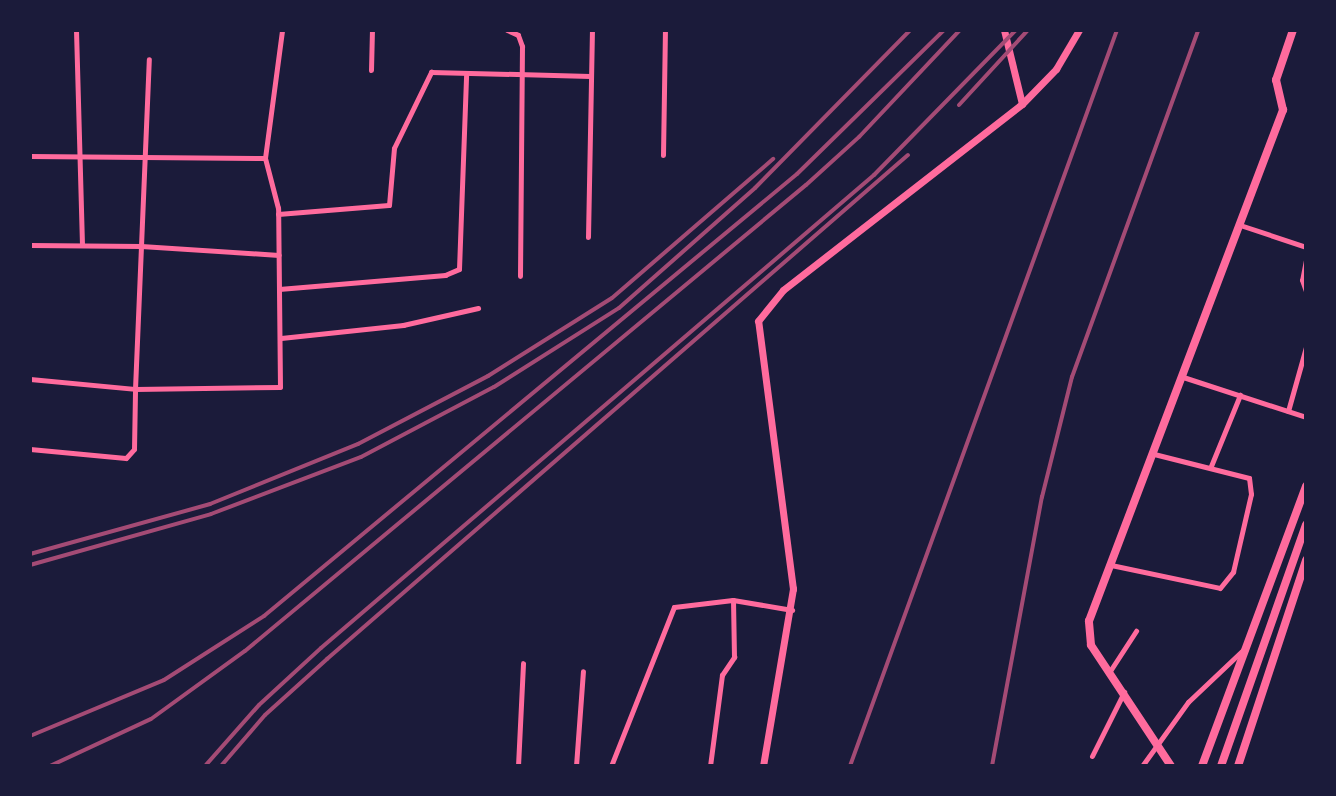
<!DOCTYPE html>
<html>
<head>
<meta charset="utf-8">
<style>
  body { margin:0 }
  #map { position:relative; width:1336px; height:796px; overflow:hidden; background:#1b1b3a; font-family:Quicksand,sans-serif }
  div>[style] { position:absolute }
  .minor>* { height:5px; margin:-2.5px; padding:0 2.5px; transform-origin:2.5px; border-radius:2.5px; background:#ff6b9d }
  .tertiary>* { height:7px; margin:-3.5px; padding:0 3.5px; transform-origin:3.5px; border-radius:3.5px; background:#ff6b9d }
  .secondary>* { height:8px; margin:-4px; padding:0 4px; transform-origin:4px; border-radius:4px; background:#ff6b9d }
  .primary>* { height:8px; margin:-4px; padding:0 4px; transform-origin:4px; border-radius:4px; background:#ff6b9d }
  .rail>* { height:4px; margin:-2px; padding:0 2px; transform-origin:2px; border-radius:2px; background:#a44b75 }
  span { translate:-50% -50%; white-space:nowrap; text-align:center; line-height:1.15; -webkit-text-stroke:4.5px #1b1b3a; paint-order:stroke }
  .frame { position:absolute; inset:0; border:32px solid #1b1b3a; pointer-events:none }
</style>
</head>
<body>
<div id="map">
  <div class="minor">
    <i style="left:76px;top:30px;width:215px;rotate:88.4deg"></i>
    <i style="left:507px;top:30px;width:12px;rotate:24deg"></i>
    <i style="left:518px;top:35px;width:12px;rotate:70deg"></i>
    <i style="left:522px;top:46px;width:230px;rotate:90.5deg"></i>
    <i style="left:371px;top:70px;width:40px;rotate:-88.6deg"></i>
    <i style="left:663px;top:155px;width:125px;rotate:-89.1deg"></i>
    <i style="left:30px;top:156px;width:235px;rotate:0.5deg"></i>
    <i style="left:278px;top:214px;width:111px;rotate:-4.6deg"></i>
    <i style="left:389px;top:205px;width:57px;rotate:-85deg"></i>
    <i style="left:394px;top:148px;width:85px;rotate:-64deg"></i>
    <i style="left:431px;top:72px;width:159px;rotate:1.4deg"></i>
    <i style="left:1240px;top:225px;width:70px;rotate:18.4deg"></i>
    <i style="left:588px;top:237px;width:207px;rotate:-88.9deg"></i>
    <i style="left:30px;top:245px;width:111px;rotate:0.5deg"></i>
    <i style="left:141px;top:246px;width:187px;rotate:-87.6deg"></i>
    <i style="left:1306px;top:260px;width:20px;rotate:101deg"></i>
    <i style="left:1302px;top:280px;width:12px;rotate:70deg"></i>
    <i style="left:279px;top:289px;width:167px;rotate:-4.8deg"></i>
    <i style="left:445px;top:275px;width:15px;rotate:-23deg"></i>
    <i style="left:459px;top:269px;width:195px;rotate:-87.9deg"></i>
    <i style="left:281px;top:338px;width:123px;rotate:-6.1deg"></i>
    <i style="left:403px;top:325px;width:77px;rotate:-12.8deg"></i>
    <i style="left:1183px;top:377px;width:129px;rotate:18deg"></i>
    <i style="left:30px;top:379px;width:105px;rotate:5.4deg"></i>
    <i style="left:135px;top:389px;width:143px;rotate:-87.6deg"></i>
    <i style="left:141px;top:246px;width:138px;rotate:3.7deg"></i>
    <i style="left:1288px;top:411px;width:66px;rotate:-74.3deg"></i>
    <i style="left:30px;top:449px;width:96px;rotate:5.4deg"></i>
    <i style="left:126px;top:458px;width:12px;rotate:-48deg"></i>
    <i style="left:134px;top:449px;width:60px;rotate:-89deg"></i>
    <i style="left:135px;top:389px;width:145px;rotate:-0.8deg"></i>
    <i style="left:280px;top:387px;width:179px;rotate:-90.6deg"></i>
    <i style="left:278px;top:208px;width:52px;rotate:-104.6deg"></i>
    <i style="left:265px;top:158px;width:129px;rotate:-82.4deg"></i>
    <i style="left:1211px;top:466px;width:77px;rotate:-67.8deg"></i>
    <i style="left:1111px;top:565px;width:111px;rotate:11.9deg"></i>
    <i style="left:1220px;top:588px;width:21px;rotate:-51deg"></i>
    <i style="left:1233px;top:572px;width:80px;rotate:-77deg"></i>
    <i style="left:1251px;top:494px;width:16px;rotate:-97deg"></i>
    <i style="left:1249px;top:478px;width:98px;rotate:-165.8deg"></i>
    <i style="left:1110px;top:671px;width:48px;rotate:-57deg"></i>
    <i style="left:1092px;top:756px;width:72px;rotate:-63.4deg"></i>
    <i style="left:518px;top:766px;width:103px;rotate:-87.2deg"></i>
    <i style="left:576px;top:766px;width:95px;rotate:-85.8deg"></i>
    <i style="left:611px;top:766px;width:171px;rotate:-68.4deg"></i>
    <i style="left:674px;top:607px;width:59px;rotate:-6.8deg"></i>
    <i style="left:733px;top:600px;width:60px;rotate:9.6deg"></i>
    <i style="left:710px;top:766px;width:92px;rotate:-82.5deg"></i>
    <i style="left:722px;top:675px;width:22px;rotate:-56deg"></i>
    <i style="left:734px;top:657px;width:57px;rotate:-91deg"></i>
    <i style="left:1142px;top:766px;width:79px;rotate:-54.3deg"></i>
    <i style="left:1188px;top:702px;width:76px;rotate:-43.4deg"></i>
  </div>
  <div class="tertiary">
    <i style="left:1004px;top:30px;width:76px;rotate:76.3deg"></i>
    <i style="left:763px;top:766px;width:180px;rotate:-80.4deg"></i>
    <i style="left:793px;top:589px;width:270px;rotate:-97.4deg"></i>
    <i style="left:758px;top:321px;width:40px;rotate:-51deg"></i>
    <i style="left:783px;top:290px;width:303px;rotate:-37.9deg"></i>
    <i style="left:1022px;top:104px;width:49px;rotate:-45.8deg"></i>
    <i style="left:1056px;top:69px;width:45px;rotate:-59.5deg"></i>
  </div>
  <div class="secondary">
    <i style="left:1171px;top:766px;width:145px;rotate:-123.5deg"></i>
    <i style="left:1091px;top:645px;width:24px;rotate:-95deg"></i>
    <i style="left:1089px;top:621px;width:547px;rotate:-69.21deg"></i>
    <i style="left:1283px;top:110px;width:31px;rotate:-103deg"></i>
    <i style="left:1276px;top:80px;width:53px;rotate:-71.2deg"></i>
  </div>
  <div class="primary">
    <i style="left:1202px;top:766px;width:299px;rotate:-69.6deg"></i>
    <i style="left:1221px;top:766px;width:256px;rotate:-70.6deg"></i>
    <i style="left:1238px;top:766px;width:217px;rotate:-71.7deg"></i>
  </div>
  <div class="rail">
    <i style="left:959px;top:105px;width:102px;rotate:-47.4deg"></i>
    <i style="left:30px;top:554px;width:187px;rotate:-15.5deg"></i>
    <i style="left:210px;top:504px;width:160px;rotate:-22.1deg"></i>
    <i style="left:358px;top:444px;width:147px;rotate:-27.6deg"></i>
    <i style="left:488px;top:376px;width:146px;rotate:-32.2deg"></i>
    <i style="left:612px;top:298px;width:213px;rotate:-40.8deg"></i>
    <i style="left:30px;top:565px;width:188px;rotate:-15.7deg"></i>
    <i style="left:211px;top:514px;width:160px;rotate:-20.8deg"></i>
    <i style="left:361px;top:457px;width:150px;rotate:-27.8deg"></i>
    <i style="left:494px;top:387px;width:148px;rotate:-32.3deg"></i>
    <i style="left:619px;top:308px;width:181px;rotate:-41.4deg"></i>
    <i style="left:755px;top:188px;width:221px;rotate:-45.5deg"></i>
    <i style="left:30px;top:736px;width:145px;rotate:-22.7deg"></i>
    <i style="left:164px;top:680px;width:119px;rotate:-32.6deg"></i>
    <i style="left:264px;top:616px;width:692px;rotate:-39.67deg"></i>
    <i style="left:797px;top:174px;width:206px;rotate:-44.4deg"></i>
    <i style="left:50px;top:766px;width:111px;rotate:-25deg"></i>
    <i style="left:151px;top:719px;width:116px;rotate:-35.9deg"></i>
    <i style="left:245px;top:651px;width:729px;rotate:-39.72deg"></i>
    <i style="left:806px;top:185px;width:72px;rotate:-42.2deg"></i>
    <i style="left:859px;top:137px;width:147px;rotate:-46.7deg"></i>
    <i style="left:205px;top:766px;width:81px;rotate:-48.5deg"></i>
    <i style="left:259px;top:705px;width:84px;rotate:-42.6deg"></i>
    <i style="left:321px;top:648px;width:728px;rotate:-40.54deg"></i>
    <i style="left:874px;top:175px;width:203px;rotate:-45.6deg"></i>
    <i style="left:221px;top:766px;width:67px;rotate:-49.2deg"></i>
    <i style="left:265px;top:715px;width:84px;rotate:-42.1deg"></i>
    <i style="left:327px;top:659px;width:769px;rotate:-40.94deg"></i>
    <i style="left:850px;top:766px;width:783px;rotate:-70.06deg"></i>
    <i style="left:992px;top:766px;width:274px;rotate:-79.5deg"></i>
    <i style="left:1042px;top:497px;width:124px;rotate:-76deg"></i>
    <i style="left:1072px;top:377px;width:369px;rotate:-70deg"></i>
  </div>
  <div class="frame"></div>
</div>
</body>
</html>
